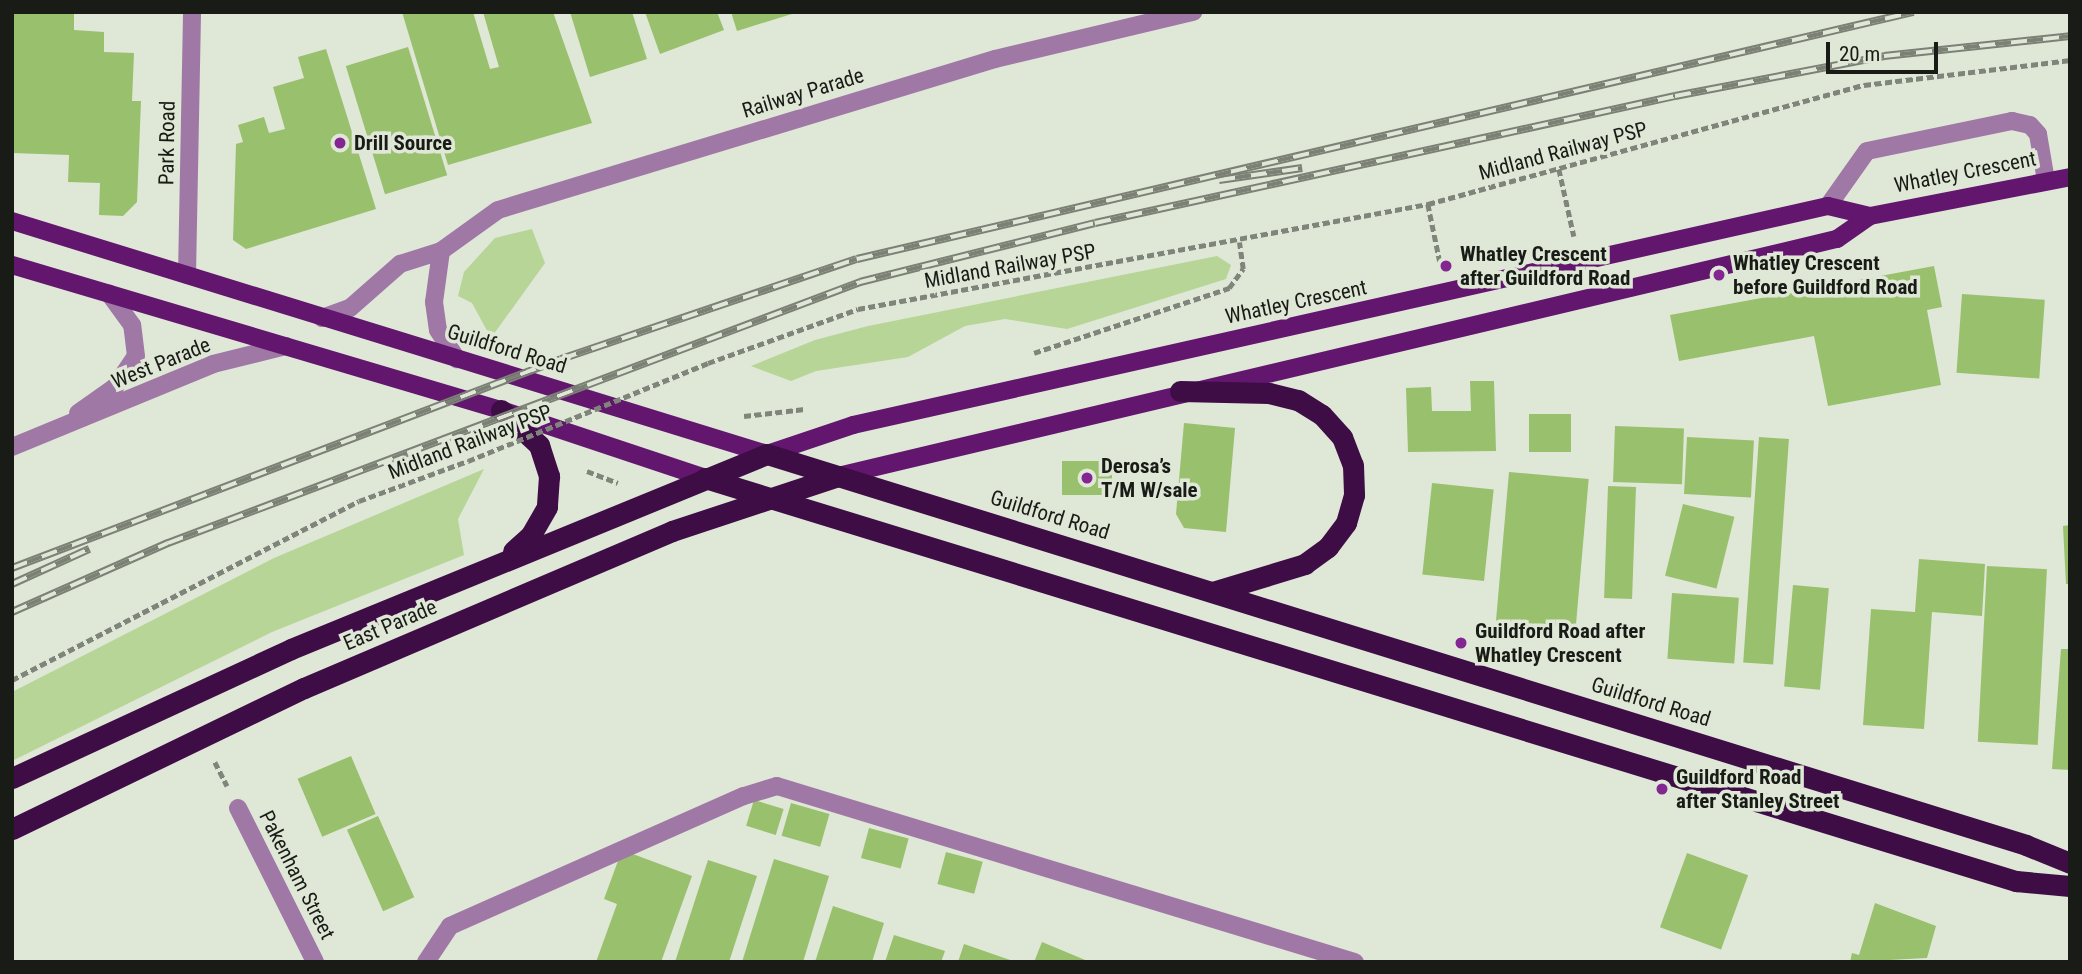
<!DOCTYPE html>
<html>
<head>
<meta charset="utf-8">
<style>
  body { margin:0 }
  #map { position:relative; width:2082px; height:974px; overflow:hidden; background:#dfe7d7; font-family:"Roboto Condensed",sans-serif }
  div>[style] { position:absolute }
  .green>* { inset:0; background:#b7d596 }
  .building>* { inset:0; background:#99c06c; transform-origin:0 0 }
  .path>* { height:4.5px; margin-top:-2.25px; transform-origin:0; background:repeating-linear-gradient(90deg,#7f857a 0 7px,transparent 0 10.5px) }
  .minor>* { height:18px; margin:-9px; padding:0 9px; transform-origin:9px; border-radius:9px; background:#a078a6 }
  .major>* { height:18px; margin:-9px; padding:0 9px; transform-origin:9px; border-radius:9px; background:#62166e }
  .highway>* { height:21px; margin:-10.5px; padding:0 10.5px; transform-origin:10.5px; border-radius:10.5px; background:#3e0d46 }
  .rail>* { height:8px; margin-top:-4px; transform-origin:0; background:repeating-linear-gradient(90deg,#dfe7d7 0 16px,#7c8176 0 32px); box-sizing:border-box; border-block:2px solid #7c8176 }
  .path-bridge>* { height:4.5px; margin-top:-2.25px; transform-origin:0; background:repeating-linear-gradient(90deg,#7f857a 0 7px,transparent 0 10.5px) }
  .dots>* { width:19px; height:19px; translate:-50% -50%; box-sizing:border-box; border:4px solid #dfe7d7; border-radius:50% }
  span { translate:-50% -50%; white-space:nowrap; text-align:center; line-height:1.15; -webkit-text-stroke:7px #dfe7d7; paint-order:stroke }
  .street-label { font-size:21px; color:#191c16 }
  .poi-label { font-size:21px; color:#191c16; font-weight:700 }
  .left { translate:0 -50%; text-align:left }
  .frame { position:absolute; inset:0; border:14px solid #191c16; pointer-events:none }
  .scale { position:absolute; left:1826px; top:42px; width:112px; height:32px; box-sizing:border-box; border:4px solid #191c16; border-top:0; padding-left:9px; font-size:21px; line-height:24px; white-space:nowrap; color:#191c16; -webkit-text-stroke:5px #dfe7d7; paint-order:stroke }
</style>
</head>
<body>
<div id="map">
  <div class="green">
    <i style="clip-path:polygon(532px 229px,545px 263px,491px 338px,472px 303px,458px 296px,464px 272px,495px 238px)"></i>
    <i style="clip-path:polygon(1217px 256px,1231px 265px,1226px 279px,1067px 329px,1005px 319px,965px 326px,908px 357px,816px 371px,791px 381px,751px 366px,815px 340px,868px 326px)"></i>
    <i style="clip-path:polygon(484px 469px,458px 519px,464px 555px,272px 632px,12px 761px,12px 692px,274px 558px)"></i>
  </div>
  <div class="building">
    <i style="clip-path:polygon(12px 12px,74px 12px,74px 30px,104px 32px,104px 52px,134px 53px,132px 101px,141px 101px,137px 202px,123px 216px,99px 215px,100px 183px,68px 182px,69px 155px,12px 153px)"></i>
    <i style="clip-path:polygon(402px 12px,473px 12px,490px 69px,499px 67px,483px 12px,553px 12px,592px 123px,448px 165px)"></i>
    <i style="clip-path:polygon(570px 12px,632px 12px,647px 59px,590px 77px)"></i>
    <i style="clip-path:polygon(645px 12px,717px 12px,724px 30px,660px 54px)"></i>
    <i style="clip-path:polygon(731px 12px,795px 12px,795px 13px,737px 31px)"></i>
    <i style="left:408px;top:47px;width:134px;height:65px;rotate:73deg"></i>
    <i style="clip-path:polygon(326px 49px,376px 209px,246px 249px,233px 240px,236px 144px,243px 142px,238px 125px,264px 117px,269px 133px,285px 129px,273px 87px,304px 78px,298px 57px)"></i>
    <i style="clip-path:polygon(1934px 266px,1942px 307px,1927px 310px,1941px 385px,1828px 406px,1814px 336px,1679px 361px,1670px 315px)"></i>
    <i style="left:1962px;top:294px;width:83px;height:79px;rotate:4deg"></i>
    <i style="clip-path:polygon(1470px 381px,1494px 381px,1496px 451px,1408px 452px,1406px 388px,1431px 387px,1432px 411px,1471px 411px)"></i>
    <i style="left:1529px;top:414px;width:42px;height:38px"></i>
    <i style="clip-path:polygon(1184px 423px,1235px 428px,1226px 532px,1184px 528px,1176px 514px)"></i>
    <i style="left:1615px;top:426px;width:69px;height:56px;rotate:2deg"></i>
    <i style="left:1687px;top:437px;width:67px;height:57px;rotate:3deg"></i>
    <i style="left:1759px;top:437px;width:30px;height:226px;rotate:4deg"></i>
    <i style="left:1062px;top:461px;width:50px;height:34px"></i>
    <i style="left:1509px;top:472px;width:80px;height:149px;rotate:5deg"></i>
    <i style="left:1432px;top:483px;width:62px;height:92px;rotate:6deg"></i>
    <i style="left:1608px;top:486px;width:28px;height:112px;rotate:2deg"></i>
    <i style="left:1683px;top:504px;width:53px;height:74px;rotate:14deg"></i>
    <i style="clip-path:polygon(2070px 525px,2070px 584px,2066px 584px,2063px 526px)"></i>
    <i style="clip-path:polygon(1919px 559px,1985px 564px,1982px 616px,1932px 612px,1924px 729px,1863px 725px,1871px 609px,1915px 612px)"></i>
    <i style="left:1987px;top:566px;width:60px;height:176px;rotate:3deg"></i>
    <i style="left:1793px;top:585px;width:36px;height:102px;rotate:5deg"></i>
    <i style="left:1672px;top:593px;width:67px;height:66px;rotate:4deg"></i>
    <i style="clip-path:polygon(2061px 649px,2070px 649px,2070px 770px,2052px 769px)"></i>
    <i style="left:351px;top:756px;width:63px;height:58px;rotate:67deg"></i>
    <i style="left:754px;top:800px;width:31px;height:27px;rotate:17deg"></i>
    <i style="left:791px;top:803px;width:40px;height:34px;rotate:16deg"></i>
    <i style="left:378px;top:816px;width:89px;height:34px;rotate:66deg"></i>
    <i style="left:869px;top:828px;width:41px;height:31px;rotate:15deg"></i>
    <i style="clip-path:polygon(622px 850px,692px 876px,661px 962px,596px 962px,617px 904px,604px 899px)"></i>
    <i style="left:946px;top:852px;width:38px;height:33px;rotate:15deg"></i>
    <i style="left:1687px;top:853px;width:65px;height:79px;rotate:20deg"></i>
    <i style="clip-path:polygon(774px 859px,829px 876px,803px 962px,742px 962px)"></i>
    <i style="clip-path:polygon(708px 860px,757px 876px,729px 962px,675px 962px)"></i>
    <i style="clip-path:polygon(1875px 903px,1936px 926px,1927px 958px,1850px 962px,1852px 953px,1859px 955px)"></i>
    <i style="clip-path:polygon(833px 906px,884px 923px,872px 962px,815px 962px)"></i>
    <i style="clip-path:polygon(894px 935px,945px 951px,941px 962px,885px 962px)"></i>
    <i style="clip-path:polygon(1042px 942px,1090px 962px,1034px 962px)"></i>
    <i style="clip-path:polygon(964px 944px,1013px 961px,1013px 962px,958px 962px)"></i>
  </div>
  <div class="path">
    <i style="left:1559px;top:169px;width:69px;rotate:77.4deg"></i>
    <i style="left:1428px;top:204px;width:59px;rotate:78.3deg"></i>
    <i style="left:1034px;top:353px;width:206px;rotate:-18.4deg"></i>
    <i style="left:1229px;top:288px;width:24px;rotate:-54deg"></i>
    <i style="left:1243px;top:269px;width:27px;rotate:-98deg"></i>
    <i style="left:708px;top:363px;width:159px;rotate:-19.8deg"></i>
    <i style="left:858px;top:309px;width:580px;rotate:-10.44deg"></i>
    <i style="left:1428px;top:204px;width:452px;rotate:-15.3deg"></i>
    <i style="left:1864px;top:85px;width:208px;rotate:-6.9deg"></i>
    <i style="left:744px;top:416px;width:61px;rotate:-6.5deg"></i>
    <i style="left:587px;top:471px;width:33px;rotate:21deg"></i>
    <i style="left:12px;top:680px;width:390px;rotate:-27.3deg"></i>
    <i style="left:359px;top:501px;width:116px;rotate:-20.2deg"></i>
    <i style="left:215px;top:762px;width:27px;rotate:63deg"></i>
  </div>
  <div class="minor">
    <i style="left:1828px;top:206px;width:67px;rotate:-54.7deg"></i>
    <i style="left:1867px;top:151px;width:148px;rotate:-11.7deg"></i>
    <i style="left:2012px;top:121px;width:18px;rotate:13deg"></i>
    <i style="left:2030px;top:125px;width:12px;rotate:48deg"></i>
    <i style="left:2038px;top:134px;width:48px;rotate:80.3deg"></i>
    <i style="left:441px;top:251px;width:51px;rotate:97.8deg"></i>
    <i style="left:434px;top:302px;width:28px;rotate:82deg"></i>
    <i style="left:438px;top:330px;width:35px;rotate:57deg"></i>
    <i style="left:187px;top:275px;width:263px;rotate:-88.9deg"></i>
    <i style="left:322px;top:318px;width:30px;rotate:-20deg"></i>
    <i style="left:350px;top:308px;width:67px;rotate:-41.3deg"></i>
    <i style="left:400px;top:264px;width:43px;rotate:-17.6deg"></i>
    <i style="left:441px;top:251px;width:70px;rotate:-35.7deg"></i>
    <i style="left:498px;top:210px;width:519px;rotate:-16.9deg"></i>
    <i style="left:995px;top:59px;width:204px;rotate:-13.4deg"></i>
    <i style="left:78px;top:413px;width:45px;rotate:-35.1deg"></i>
    <i style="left:115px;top:387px;width:37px;rotate:-56deg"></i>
    <i style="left:136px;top:356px;width:31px;rotate:-97deg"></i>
    <i style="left:132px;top:325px;width:39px;rotate:-126deg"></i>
    <i style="left:12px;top:447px;width:217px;rotate:-22.4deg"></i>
    <i style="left:213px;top:364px;width:75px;rotate:-13.9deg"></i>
    <i style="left:238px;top:808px;width:172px;rotate:63.4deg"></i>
    <i style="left:426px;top:962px;width:43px;rotate:-56.3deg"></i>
    <i style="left:450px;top:926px;width:321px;rotate:-23.9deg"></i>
    <i style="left:744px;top:796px;width:34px;rotate:-17deg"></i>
    <i style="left:777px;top:786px;width:604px;rotate:16.94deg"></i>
  </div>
  <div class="major">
    <i style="left:12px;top:221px;width:790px;rotate:17.15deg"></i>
    <i style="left:767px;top:454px;width:91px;rotate:-18.6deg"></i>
    <i style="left:853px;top:425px;width:999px;rotate:-12.66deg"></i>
    <i style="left:1828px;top:206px;width:43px;rotate:13.4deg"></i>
    <i style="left:12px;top:265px;width:510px;rotate:16.52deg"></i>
    <i style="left:501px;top:410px;width:215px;rotate:18.4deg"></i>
    <i style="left:838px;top:476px;width:1027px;rotate:-13.35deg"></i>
    <i style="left:1837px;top:239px;width:40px;rotate:-34.9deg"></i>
    <i style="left:1870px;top:216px;width:204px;rotate:-11deg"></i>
  </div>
  <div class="highway">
    <i style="left:1180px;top:391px;width:89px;rotate:1.3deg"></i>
    <i style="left:1269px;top:393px;width:30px;rotate:14deg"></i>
    <i style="left:1298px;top:400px;width:28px;rotate:32deg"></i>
    <i style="left:1322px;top:415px;width:30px;rotate:48deg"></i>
    <i style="left:1342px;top:437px;width:30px;rotate:69deg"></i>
    <i style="left:1353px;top:465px;width:30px;rotate:88deg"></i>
    <i style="left:1354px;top:495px;width:29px;rotate:106deg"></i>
    <i style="left:1346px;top:523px;width:30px;rotate:127deg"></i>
    <i style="left:1328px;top:547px;width:29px;rotate:144deg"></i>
    <i style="left:1305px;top:564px;width:96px;rotate:163.1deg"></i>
    <i style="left:501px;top:410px;width:52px;rotate:42.6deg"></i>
    <i style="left:539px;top:445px;width:33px;rotate:72deg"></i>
    <i style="left:549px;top:476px;width:31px;rotate:94deg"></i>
    <i style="left:547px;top:507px;width:32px;rotate:120deg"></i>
    <i style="left:531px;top:535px;width:24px;rotate:138deg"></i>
    <i style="left:705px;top:478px;width:1372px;rotate:17.09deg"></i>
    <i style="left:2016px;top:881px;width:54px;rotate:5.3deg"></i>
    <i style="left:12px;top:778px;width:307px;rotate:-24.8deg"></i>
    <i style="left:291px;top:649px;width:514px;rotate:-22.28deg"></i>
    <i style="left:767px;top:454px;width:1318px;rotate:17.25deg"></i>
    <i style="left:2026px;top:845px;width:48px;rotate:22.2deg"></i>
    <i style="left:12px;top:829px;width:324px;rotate:-25.8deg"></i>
    <i style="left:304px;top:688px;width:400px;rotate:-23.1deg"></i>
    <i style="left:672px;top:531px;width:175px;rotate:-18.3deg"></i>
  </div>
  <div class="rail">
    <i style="left:1219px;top:180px;width:84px;rotate:-8.2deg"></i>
    <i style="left:12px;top:568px;width:587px;rotate:-20.84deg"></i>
    <i style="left:561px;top:359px;width:312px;rotate:-18.7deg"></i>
    <i style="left:857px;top:259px;width:1085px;rotate:-13.16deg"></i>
    <i style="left:12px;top:584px;width:85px;rotate:-24.4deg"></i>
    <i style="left:12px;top:612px;width:171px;rotate:-23.9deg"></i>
    <i style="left:168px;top:543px;width:740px;rotate:-20.66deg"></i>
    <i style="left:860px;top:282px;width:242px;rotate:-14.1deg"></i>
    <i style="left:1095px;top:223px;width:594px;rotate:-12.35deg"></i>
    <i style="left:1675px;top:96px;width:213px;rotate:-10.8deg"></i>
    <i style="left:1884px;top:56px;width:187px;rotate:-6.1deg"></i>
  </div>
  <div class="path-bridge">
    <i style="left:468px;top:461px;width:259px;rotate:-22.2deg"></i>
  </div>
  <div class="dots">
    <i style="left:340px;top:143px;background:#832692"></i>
    <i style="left:1446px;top:266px;background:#832692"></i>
    <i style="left:1719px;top:275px;background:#832692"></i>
    <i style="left:1087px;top:478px;background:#832692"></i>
    <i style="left:1461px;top:643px;background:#832692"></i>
    <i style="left:1662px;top:789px;background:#832692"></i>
  </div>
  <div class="street-label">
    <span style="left:803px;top:93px;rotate:-17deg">Railway Parade</span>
    <span style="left:167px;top:143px;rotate:-89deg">Park Road</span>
    <span style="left:1563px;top:151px;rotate:-15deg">Midland Railway PSP</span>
    <span style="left:1965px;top:172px;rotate:-11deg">Whatley Crescent</span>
    <span style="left:1010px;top:266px;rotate:-10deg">Midland Railway PSP</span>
    <span style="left:1296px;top:302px;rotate:-12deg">Whatley Crescent</span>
    <span style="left:507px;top:349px;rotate:17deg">Guildford Road</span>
    <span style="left:161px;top:363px;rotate:-22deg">West Parade</span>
    <span style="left:470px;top:442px;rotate:-21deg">Midland Railway PSP</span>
    <span style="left:1050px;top:515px;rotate:17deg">Guildford Road</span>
    <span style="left:390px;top:625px;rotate:-23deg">East Parade</span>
    <span style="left:1651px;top:702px;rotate:17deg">Guildford Road</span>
    <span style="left:297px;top:875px;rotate:63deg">Pakenham Street</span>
  </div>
  <div class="poi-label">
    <span class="left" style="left:354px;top:143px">Drill Source</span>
    <span class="left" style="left:1460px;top:266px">Whatley Crescent<br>after Guildford Road</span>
    <span class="left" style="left:1733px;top:275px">Whatley Crescent<br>before Guildford Road</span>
    <span class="left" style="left:1101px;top:478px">Derosa’s<br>T/M W/sale</span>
    <span class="left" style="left:1475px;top:643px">Guildford Road after<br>Whatley Crescent</span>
    <span class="left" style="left:1676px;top:789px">Guildford Road<br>after Stanley Street</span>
  </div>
  <div class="frame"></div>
  <div class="scale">20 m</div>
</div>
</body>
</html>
